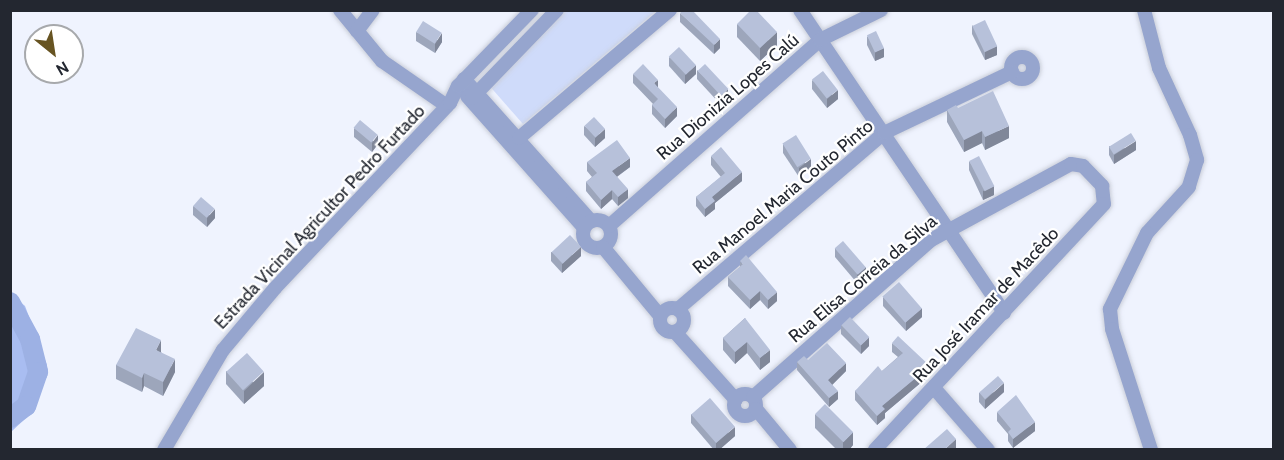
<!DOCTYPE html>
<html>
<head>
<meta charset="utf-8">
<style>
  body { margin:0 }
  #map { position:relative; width:1284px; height:460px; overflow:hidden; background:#eff3fe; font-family:Cabin,sans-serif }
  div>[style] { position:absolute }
  .green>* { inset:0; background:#cfdbfa }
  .forest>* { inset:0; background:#a9bdf1 }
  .river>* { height:20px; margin:-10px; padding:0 10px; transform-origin:10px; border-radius:10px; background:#9db1e4 }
  .roads { filter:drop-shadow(0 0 2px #caced9) drop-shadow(0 0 2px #caced9) }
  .minor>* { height:14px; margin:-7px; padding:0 7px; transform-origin:7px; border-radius:7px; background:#96a5ce }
  .minor>.ring { margin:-7px; padding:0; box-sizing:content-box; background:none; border:14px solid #96a5ce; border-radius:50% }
  .wall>* { inset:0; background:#9da6bb }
  .shaded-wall>* { inset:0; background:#808799 }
  .building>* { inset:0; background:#b7c1da; transform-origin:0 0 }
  span { translate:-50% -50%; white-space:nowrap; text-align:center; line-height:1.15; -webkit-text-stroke:4.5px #fff; paint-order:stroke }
  .street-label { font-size:18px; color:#232730 }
  .frame { position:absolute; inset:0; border:12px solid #232730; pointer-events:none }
  .north { position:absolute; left:24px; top:24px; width:60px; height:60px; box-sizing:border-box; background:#fff; border:2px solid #a7a9ac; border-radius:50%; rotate:150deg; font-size:16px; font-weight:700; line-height:24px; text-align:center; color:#232730 }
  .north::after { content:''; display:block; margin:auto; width:21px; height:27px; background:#675422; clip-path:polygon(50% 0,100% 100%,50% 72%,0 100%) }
</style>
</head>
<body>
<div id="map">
  <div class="green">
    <i style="clip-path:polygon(557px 11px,656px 11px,523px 124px,487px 83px)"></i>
  </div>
  <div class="forest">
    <i style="clip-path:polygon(11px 294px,25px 306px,47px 365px,27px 417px,11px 432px)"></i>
  </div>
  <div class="river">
    <i style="left:10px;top:302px;width:42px;rotate:61.6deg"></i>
    <i style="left:30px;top:339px;width:34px;rotate:76deg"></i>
    <i style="left:38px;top:372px;width:36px;rotate:109deg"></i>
    <i style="left:26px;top:406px;width:20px;rotate:143deg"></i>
  </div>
  <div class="roads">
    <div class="minor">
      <i style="left:340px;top:10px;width:66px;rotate:50.5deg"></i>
      <i style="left:382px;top:61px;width:79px;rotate:34.7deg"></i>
      <i style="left:800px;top:10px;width:365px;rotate:56deg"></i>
      <i style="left:1144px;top:10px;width:60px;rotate:75.5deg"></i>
      <i style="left:1159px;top:68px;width:74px;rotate:65.2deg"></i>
      <i style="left:1190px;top:135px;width:26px;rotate:74deg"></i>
      <i style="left:1197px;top:160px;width:28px;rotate:107deg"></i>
      <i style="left:1189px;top:187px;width:62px;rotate:132.4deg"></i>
      <i style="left:1147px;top:233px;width:85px;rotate:116deg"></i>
      <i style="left:1110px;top:309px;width:20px;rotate:84deg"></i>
      <i style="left:1112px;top:329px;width:127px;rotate:72.1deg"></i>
      <i style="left:357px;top:31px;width:26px;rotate:-53deg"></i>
      <i class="ring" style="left:1011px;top:57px;width:8px;height:8px"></i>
      <i style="left:464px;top:79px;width:191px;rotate:48.2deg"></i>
      <i style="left:467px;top:96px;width:176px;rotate:48.4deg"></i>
      <i style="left:472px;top:98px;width:122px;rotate:-46deg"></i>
      <i style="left:519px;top:138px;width:198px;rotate:-40.3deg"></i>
      <i class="ring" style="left:583px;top:220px;width:14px;height:14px"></i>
      <i style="left:609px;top:226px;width:281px;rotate:-41.4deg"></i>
      <i style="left:820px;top:40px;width:68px;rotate:-26.2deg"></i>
      <i style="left:603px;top:247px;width:89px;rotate:50.4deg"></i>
      <i class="ring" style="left:660px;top:308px;width:10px;height:10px"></i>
      <i style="left:678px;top:309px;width:271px;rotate:-40.5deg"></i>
      <i style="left:884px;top:133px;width:142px;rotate:-25.5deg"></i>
      <i style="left:675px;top:332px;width:91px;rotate:48.1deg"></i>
      <i style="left:934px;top:388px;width:82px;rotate:48.9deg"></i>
      <i class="ring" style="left:734px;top:394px;width:8px;height:8px"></i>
      <i style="left:753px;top:397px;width:237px;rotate:-41.4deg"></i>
      <i style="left:931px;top:240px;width:159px;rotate:-28.5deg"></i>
      <i style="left:1071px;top:164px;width:12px;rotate:9deg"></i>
      <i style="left:1083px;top:166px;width:28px;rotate:46deg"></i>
      <i style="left:1102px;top:186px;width:18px;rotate:84deg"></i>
      <i style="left:1104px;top:204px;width:336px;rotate:133deg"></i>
      <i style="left:756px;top:409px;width:53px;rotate:50.3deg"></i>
      <i style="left:164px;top:450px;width:116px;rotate:-59.5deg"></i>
      <i style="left:223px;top:350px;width:81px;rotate:-50deg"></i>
      <i style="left:275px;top:288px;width:255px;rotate:-46.6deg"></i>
      <i style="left:450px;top:103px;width:19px;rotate:-65deg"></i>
      <i style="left:458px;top:86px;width:106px;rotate:-45.8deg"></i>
    </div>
  </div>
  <div class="wall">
    <i style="clip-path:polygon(680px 13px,720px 48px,714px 54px,680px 22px)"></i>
    <i style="clip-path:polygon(737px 24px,777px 45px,760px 61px,737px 37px)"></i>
    <i style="clip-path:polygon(972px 25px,997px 55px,985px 60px,972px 34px)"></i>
    <i style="clip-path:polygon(416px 32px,442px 42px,435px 53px,416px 41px)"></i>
    <i style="clip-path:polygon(867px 36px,884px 57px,875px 61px,867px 45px)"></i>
    <i style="clip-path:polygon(669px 57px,696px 74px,685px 84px,669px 66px)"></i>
    <i style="clip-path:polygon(697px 70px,728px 98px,721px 105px,697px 79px)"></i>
    <i style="clip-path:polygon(633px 74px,658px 88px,677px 116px,665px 128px,652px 114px,652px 105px,653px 104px,633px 83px)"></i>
    <i style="clip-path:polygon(812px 80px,838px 99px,827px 108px,812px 89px)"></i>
    <i style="clip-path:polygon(958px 108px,1009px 138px,985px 150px,982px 143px,964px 152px,947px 122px,947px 110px)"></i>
    <i style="clip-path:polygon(584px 126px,605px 138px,595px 147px,584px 135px)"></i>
    <i style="clip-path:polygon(354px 128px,378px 144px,372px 152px,354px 137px)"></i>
    <i style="clip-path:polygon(783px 144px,811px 168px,799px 177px,783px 153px)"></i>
    <i style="clip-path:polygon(1109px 146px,1136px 150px,1114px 164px,1109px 155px)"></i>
    <i style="clip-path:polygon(711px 156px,742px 181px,715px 203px,715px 209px,705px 217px,696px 206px,696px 197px,721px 177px,711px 165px)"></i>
    <i style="clip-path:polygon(969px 161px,994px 195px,983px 200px,969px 170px)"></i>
    <i style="clip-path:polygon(587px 162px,630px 167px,617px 177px,628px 198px,618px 206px,612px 199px,601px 209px,586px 191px,586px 182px,592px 177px,587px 171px)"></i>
    <i style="clip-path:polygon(193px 206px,215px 218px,207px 227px,193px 215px)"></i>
    <i style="clip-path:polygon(835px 248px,866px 276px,857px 283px,835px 257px)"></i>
    <i style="clip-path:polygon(551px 252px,581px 256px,562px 273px,551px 261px)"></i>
    <i style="clip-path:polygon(740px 261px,777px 301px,768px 309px,760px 300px,750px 309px,728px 286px,728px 277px,740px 267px)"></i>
    <i style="clip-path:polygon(883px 297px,922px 317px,906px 331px,883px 306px)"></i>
    <i style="clip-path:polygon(745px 318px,770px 362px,760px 370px,747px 353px,735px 364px,723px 350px,723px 338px)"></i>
    <i style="clip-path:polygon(841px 325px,869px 346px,861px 354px,841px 334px)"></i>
    <i style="clip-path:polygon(892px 343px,930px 375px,885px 413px,885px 418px,877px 425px,855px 400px,855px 391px,882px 371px,898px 357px,892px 352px)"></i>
    <i style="clip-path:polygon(161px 352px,175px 372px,163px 396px,144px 386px,142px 392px,116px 379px,116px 365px)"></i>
    <i style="clip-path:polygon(808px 360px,846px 371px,832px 385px,838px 399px,829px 407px,797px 370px,797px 362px)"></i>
    <i style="clip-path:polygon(226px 371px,264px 386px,244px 404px,226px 384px)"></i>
    <i style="clip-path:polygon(1004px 392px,985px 409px,979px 402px,979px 393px)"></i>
    <i style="clip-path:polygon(997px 412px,1035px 431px,1013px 448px,1008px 441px,1008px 434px,997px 421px)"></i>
    <i style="clip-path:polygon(691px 414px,735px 436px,719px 450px,714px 450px,691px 423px)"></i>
    <i style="clip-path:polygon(815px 414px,853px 445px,849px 450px,837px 450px,815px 428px)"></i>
  </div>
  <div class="shaded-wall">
    <i style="clip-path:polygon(777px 32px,777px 45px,760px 61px,760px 48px)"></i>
    <i style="clip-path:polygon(442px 33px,442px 42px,435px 53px,435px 44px)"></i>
    <i style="clip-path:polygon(720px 39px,720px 48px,714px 54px,714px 45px)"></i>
    <i style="clip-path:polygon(997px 46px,997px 55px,985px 60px,985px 51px)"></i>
    <i style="clip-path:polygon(884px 48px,884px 57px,875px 61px,875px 52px)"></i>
    <i style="clip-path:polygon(696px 65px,696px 74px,685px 84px,685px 75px)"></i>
    <i style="clip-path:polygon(658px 80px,658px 89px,654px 83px)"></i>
    <i style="clip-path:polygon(728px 89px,728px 98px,721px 105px,721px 96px)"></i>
    <i style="clip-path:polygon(838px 90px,838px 99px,827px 108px,827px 99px)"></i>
    <i style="clip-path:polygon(677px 107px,677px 116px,665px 128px,665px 119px)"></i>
    <i style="clip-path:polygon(1009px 126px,1009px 138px,985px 150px,985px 137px)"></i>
    <i style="clip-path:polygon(605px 129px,605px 138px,595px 147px,595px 138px)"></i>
    <i style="clip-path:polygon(982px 131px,982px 143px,964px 152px,964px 140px)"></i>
    <i style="clip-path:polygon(378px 135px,378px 144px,372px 152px,372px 143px)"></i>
    <i style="clip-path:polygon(1136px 141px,1136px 150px,1114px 164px,1114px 155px)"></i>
    <i style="clip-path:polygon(630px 158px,630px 167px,612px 180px,612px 171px)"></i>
    <i style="clip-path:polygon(811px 159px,811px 168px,799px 177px,799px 168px)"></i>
    <i style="clip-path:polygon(742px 172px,742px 181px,715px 203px,715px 209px,705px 217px,705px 209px,712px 197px)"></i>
    <i style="clip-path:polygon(994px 186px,994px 195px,983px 200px,983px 191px)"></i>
    <i style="clip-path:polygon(628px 189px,628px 198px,618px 206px,618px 197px)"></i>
    <i style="clip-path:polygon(612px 190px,612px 199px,601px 209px,601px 200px)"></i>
    <i style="clip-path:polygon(215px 209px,215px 218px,207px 227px,207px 218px)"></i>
    <i style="clip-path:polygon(581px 247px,581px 256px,562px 273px,562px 264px)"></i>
    <i style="clip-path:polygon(866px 267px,866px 276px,857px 283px,857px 274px)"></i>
    <i style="clip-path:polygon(760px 291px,760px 300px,750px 309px,750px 300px)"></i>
    <i style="clip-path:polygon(777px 292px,777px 301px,768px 309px,768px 300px)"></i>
    <i style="clip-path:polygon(922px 308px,922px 317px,906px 331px,906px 322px)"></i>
    <i style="clip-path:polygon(869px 337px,869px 346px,861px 354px,861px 345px)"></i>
    <i style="clip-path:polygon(161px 340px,161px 354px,156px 350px)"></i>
    <i style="clip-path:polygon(747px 342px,747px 353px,735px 364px,735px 352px)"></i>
    <i style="clip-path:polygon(770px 350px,770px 362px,760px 370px,760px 358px)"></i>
    <i style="clip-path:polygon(175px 359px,175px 372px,163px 396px,163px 382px)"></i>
    <i style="clip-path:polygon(846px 363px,846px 371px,828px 389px,828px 380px)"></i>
    <i style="clip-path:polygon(930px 366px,930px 375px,885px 413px,885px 418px,877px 425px,877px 416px,882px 406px)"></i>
    <i style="clip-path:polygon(264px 372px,264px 386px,244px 404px,244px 391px)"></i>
    <i style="clip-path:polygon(144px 373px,144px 386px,142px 392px,142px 378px)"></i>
    <i style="clip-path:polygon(1004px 383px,1004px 392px,985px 409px,985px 400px)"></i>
    <i style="clip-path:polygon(838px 391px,838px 399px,829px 407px,829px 398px)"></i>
    <i style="clip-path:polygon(1035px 422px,1035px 431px,1013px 448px,1013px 439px)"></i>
    <i style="clip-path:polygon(735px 427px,735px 436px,719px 450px,716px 450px,716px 443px)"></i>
    <i style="clip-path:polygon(853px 432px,853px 445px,849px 450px,843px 450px,843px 442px)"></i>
    <i style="clip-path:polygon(956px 439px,956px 448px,954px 450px,944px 450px)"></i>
  </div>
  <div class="building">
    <i style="clip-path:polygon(683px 10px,692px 10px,720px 39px,714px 45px,680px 13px)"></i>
    <i style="clip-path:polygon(751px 10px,756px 10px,777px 32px,760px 48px,737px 24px)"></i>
    <i style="left:985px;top:20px;width:29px;height:14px;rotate:65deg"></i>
    <i style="left:423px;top:21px;width:22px;height:13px;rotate:32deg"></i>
    <i style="left:876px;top:31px;width:19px;height:10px;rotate:65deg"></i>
    <i style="left:679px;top:47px;width:25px;height:14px;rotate:47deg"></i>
    <i style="clip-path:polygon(643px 64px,658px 80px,654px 83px,677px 107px,665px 119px,652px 105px,658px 99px,633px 74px)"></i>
    <i style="left:705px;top:64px;width:34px;height:10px;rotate:47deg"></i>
    <i style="left:823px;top:71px;width:24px;height:14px;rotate:52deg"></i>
    <i style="clip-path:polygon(993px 91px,1009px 126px,985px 137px,982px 131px,964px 140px,947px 110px,956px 105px,958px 108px)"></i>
    <i style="left:594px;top:117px;width:16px;height:13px;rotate:47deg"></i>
    <i style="left:360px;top:120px;width:23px;height:10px;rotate:40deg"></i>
    <i style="left:1131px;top:133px;width:9px;height:26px;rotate:58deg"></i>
    <i style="left:796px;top:135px;width:28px;height:16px;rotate:58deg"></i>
    <i style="clip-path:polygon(617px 140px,630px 158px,612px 171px,628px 189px,618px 197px,612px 190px,601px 200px,586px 182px,597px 173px,587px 162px)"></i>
    <i style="clip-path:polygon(721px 147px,742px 172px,712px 197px,715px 201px,705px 209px,696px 197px,725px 173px,711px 156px)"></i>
    <i style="left:979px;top:156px;width:34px;height:11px;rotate:63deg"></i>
    <i style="left:201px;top:197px;width:18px;height:12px;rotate:41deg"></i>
    <i style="left:570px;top:235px;width:16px;height:25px;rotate:47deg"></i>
    <i style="left:843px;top:241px;width:35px;height:11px;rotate:49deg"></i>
    <i style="clip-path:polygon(746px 255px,777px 292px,768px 300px,760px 291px,750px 300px,728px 277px,743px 264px,740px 261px)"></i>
    <i style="left:899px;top:282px;width:35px;height:22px;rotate:49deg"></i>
    <i style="left:850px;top:317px;width:28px;height:12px;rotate:46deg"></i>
    <i style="clip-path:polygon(745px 318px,770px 350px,760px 358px,747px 342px,735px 352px,723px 338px)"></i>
    <i style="clip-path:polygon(136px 328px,161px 340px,156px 350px,175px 359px,163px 382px,144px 373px,142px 378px,116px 365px)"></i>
    <i style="clip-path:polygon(898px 336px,930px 366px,882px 406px,885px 409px,877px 416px,855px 391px,878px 366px,882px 371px,903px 353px,892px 343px)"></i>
    <i style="clip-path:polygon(827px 343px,846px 363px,828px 380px,838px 391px,829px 398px,797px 362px,804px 356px,808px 360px)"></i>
    <i style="left:247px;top:353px;width:25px;height:28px;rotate:48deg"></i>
    <i style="left:998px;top:376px;width:9px;height:25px;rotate:49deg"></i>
    <i style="clip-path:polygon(1016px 395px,1035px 422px,1013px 439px,1008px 432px,1011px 429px,997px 412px)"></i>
    <i style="left:710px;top:398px;width:38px;height:25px;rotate:49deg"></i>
    <i style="left:825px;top:404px;width:40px;height:14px;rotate:45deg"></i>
    <i style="clip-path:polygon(947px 429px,956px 439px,944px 450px,923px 450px)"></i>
  </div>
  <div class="street-label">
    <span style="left:728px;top:97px;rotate:-41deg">Rua Dionizia Lopes Calú</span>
    <span style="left:783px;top:197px;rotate:-40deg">Rua Manoel Maria Couto Pinto</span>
    <span style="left:320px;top:217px;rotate:-47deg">Estrada Vicinal Agricultor Pedro Furtado</span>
    <span style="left:863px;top:279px;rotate:-40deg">Rua Elisa Correia da Silva</span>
    <span style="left:986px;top:305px;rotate:-47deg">Rua José Iramar de Macêdo</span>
  </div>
  <div class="frame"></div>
  <div class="north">N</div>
</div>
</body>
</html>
